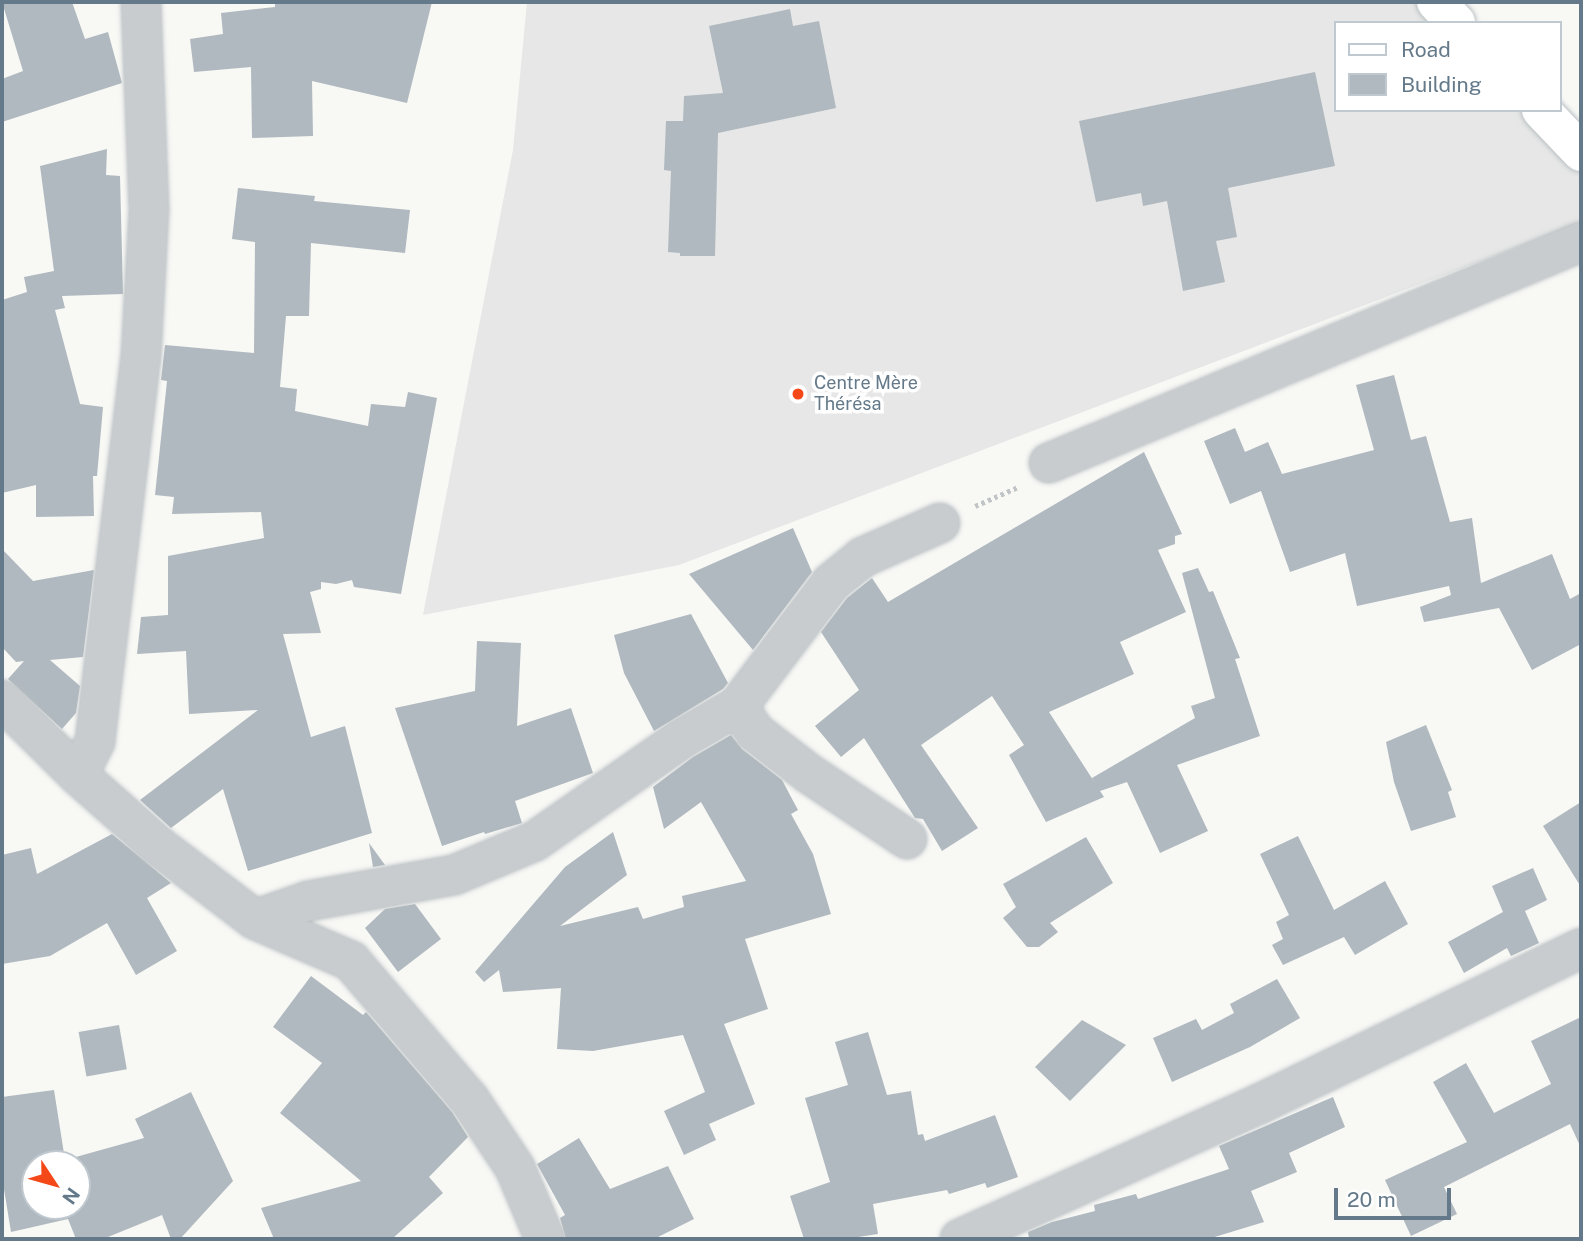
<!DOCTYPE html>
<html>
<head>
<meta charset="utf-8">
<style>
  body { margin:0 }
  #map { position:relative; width:1583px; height:1241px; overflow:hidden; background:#f8f8f5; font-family:"Public Sans",sans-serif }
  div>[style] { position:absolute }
  .built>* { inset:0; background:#e6e7e6 }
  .building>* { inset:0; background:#b0b9bf; transform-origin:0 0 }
  .path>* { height:4.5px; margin-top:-2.25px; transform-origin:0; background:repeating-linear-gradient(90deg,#c1c4c6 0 3.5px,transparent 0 7px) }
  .roads { filter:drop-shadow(0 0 2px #bac0c4) drop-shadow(0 0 2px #bac0c4) }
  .street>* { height:38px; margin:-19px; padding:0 19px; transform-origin:19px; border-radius:19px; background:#c8cccf }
  .secondary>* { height:38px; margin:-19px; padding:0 19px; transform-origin:19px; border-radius:19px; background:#fff }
  .dots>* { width:19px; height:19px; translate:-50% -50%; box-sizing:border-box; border:4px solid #fff; border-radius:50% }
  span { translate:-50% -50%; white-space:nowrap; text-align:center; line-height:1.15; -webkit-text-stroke:7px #fff; paint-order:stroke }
  .poi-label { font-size:18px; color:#647989 }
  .left { translate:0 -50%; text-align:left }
  .frame { position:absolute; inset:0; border:4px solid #647989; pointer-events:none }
  .legend { position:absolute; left:1334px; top:21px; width:228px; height:91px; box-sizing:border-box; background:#fff; border:2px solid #c1c9d0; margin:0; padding:9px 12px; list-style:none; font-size:21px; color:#647989 }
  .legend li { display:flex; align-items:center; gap:14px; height:35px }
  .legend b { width:35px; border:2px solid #c1c9d0 }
  .north { position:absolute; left:21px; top:1150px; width:70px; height:70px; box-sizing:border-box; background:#fff; border:2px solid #c1c9d0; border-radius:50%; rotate:126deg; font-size:19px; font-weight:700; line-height:28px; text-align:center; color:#647989 }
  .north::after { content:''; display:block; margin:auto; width:24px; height:32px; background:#f54818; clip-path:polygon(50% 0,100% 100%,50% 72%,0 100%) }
  .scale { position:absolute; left:1334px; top:1188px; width:117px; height:32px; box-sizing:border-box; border:4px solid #647989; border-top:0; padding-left:9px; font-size:21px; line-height:24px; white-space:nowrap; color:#647989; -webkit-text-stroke:5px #fff; paint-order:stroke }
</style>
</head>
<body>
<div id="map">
  <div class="built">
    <i style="clip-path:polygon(527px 2px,1423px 2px,1444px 23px,1336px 23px,1336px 110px,1532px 110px,1581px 159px,1581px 223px,679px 565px,423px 615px,513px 150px)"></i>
  </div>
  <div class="building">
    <i style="clip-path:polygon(2px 2px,72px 2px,85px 39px,108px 32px,122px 83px,2px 122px,2px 79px,23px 71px)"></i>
    <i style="clip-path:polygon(275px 2px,432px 2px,407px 103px,312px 81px,313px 136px,252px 138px,251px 67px,194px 72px,190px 39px,223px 34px,221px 13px,275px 7px)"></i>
    <i style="clip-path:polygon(790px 9px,793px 26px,819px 21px,836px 108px,718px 133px,715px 256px,680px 256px,680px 253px,668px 252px,671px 171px,664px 170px,666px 121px,683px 121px,684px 96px,723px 93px,709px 26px)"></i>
    <i style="clip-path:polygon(1315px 72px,1335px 166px,1228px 188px,1237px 237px,1216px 241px,1225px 282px,1183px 291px,1167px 201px,1143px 206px,1141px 193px,1096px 202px,1079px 121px)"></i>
    <i style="clip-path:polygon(107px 149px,106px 175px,120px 176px,123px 294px,62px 296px,65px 308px,55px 310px,80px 404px,103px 407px,97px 476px,93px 476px,94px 516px,36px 517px,36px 485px,2px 493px,2px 300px,27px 292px,24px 277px,54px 271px,40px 166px)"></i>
    <i style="clip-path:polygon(238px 188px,315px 196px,314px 201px,410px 210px,405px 253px,311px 243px,309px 316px,286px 316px,280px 387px,297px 389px,295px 411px,368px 426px,371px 404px,405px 407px,408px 392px,437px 398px,401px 594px,354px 587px,352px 580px,336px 584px,321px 582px,321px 589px,310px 592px,321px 633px,283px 634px,311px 737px,345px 726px,372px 833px,248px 871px,223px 789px,171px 828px,140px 800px,258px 710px,189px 714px,186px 651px,137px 654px,141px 617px,168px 615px,168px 556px,264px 538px,261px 512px,172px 514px,174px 497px,155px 495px,167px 381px,161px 380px,165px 345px,254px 353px,255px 242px,232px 239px)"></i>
    <i style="clip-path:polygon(1394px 375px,1411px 440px,1426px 436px,1450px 522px,1472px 518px,1481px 583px,1552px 554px,1570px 599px,1581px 593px,1581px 644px,1532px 670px,1499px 608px,1424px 622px,1420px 607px,1451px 595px,1449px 586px,1357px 606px,1345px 553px,1290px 572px,1261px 491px,1230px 504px,1204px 441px,1235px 428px,1245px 452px,1268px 442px,1282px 474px,1374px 450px,1356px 385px)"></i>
    <i style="clip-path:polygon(1144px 452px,1182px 534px,1175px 536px,1175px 544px,1158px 550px,1186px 612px,1120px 642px,1134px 674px,1049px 712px,1095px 783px,1092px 778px,1195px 718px,1191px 706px,1215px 698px,1182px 573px,1198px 568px,1209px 592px,1213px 591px,1240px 658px,1235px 659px,1260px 736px,1177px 765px,1208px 831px,1160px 853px,1127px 782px,1100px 791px,1104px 797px,1046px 822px,1009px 755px,1024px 745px,992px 696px,921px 745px,978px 828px,942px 851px,923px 819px,915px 818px,864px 738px,841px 757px,815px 726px,859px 690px,821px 632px,847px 598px,872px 578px,888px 602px)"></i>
    <i style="clip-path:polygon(793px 528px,812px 572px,753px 650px,689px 574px)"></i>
    <i style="clip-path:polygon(2px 549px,33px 581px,94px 570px,83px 657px,50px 660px,80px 686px,76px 713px,62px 729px,8px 679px,24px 661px,16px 662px,2px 647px)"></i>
    <i style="clip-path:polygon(691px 614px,728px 683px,723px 689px,654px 731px,624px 673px,614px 635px)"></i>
    <i style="clip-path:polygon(477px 641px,521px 643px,517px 726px,571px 708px,593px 773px,515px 801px,522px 823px,485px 834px,484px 832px,442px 846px,395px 708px,475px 691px)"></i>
    <i style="clip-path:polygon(1426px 725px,1452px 790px,1448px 792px,1456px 817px,1411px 831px,1394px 782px,1386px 742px)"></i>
    <i style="clip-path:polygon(731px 735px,742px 749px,782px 780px,798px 810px,791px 814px,813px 854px,831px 914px,745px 939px,768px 1009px,724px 1024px,755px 1104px,709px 1124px,716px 1140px,684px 1155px,664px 1111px,705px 1092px,683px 1035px,593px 1051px,557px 1049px,561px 988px,503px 992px,499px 970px,484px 982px,475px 972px,565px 867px,613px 832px,627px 875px,560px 926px,638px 907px,643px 919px,684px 907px,682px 896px,746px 881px,701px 802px,664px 829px,653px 787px,693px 757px)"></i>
    <i style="clip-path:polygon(1581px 802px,1581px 887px,1543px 826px)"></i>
    <i style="clip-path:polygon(112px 834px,171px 883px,147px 898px,177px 951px,136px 975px,107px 923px,50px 956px,2px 964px,2px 855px,31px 848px,37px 874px)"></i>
    <i style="clip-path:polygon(1298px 836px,1334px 910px,1385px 881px,1408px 924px,1355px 955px,1344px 937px,1283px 965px,1272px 945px,1283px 939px,1276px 922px,1289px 915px,1260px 854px)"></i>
    <i style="clip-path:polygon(1086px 837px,1113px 883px,1050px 923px,1058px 932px,1039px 947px,1027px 947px,1003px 918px,1016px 907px,1003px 884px)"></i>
    <i style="clip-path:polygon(369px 843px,385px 865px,373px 867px)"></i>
    <i style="clip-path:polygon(1533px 868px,1547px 900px,1525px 911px,1539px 943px,1511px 956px,1507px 948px,1464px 973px,1448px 942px,1503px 912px,1492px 886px)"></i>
    <i style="clip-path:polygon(415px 904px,441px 939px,398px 972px,365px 928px,385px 909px)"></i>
    <i style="clip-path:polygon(311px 976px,363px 1015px,366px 1012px,452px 1112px,468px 1137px,429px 1177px,443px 1193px,392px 1239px,274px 1239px,261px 1208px,361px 1181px,280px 1113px,322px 1063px,273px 1027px)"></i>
    <i style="clip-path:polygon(1277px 979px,1300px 1018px,1250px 1047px,1172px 1082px,1153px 1038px,1196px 1019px,1202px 1030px,1234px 1013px,1230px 1004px)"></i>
    <i style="clip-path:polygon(1581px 1017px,1581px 1148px,1570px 1124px,1444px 1187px,1457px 1214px,1411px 1236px,1385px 1180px,1467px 1142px,1433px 1082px,1466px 1063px,1494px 1113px,1551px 1084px,1531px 1041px)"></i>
    <i style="clip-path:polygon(1082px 1020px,1126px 1045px,1070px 1101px,1035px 1067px)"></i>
    <i style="left:119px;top:1025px;width:45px;height:41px;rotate:80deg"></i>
    <i style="clip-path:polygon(868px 1032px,887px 1095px,911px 1091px,918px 1135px,923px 1134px,925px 1141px,995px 1115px,1018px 1177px,987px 1188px,985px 1183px,949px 1194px,947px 1190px,873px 1204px,878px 1234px,845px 1239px,804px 1239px,790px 1196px,830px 1182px,805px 1098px,848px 1085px,835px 1042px)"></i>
    <i style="clip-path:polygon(evenodd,54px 1090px,65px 1160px,144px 1138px,135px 1119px,191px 1092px,233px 1181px,180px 1239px,171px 1239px,162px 1215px,103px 1239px,76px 1239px,68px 1219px,11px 1232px,2px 1177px,2px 1097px,54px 1090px,35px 1164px,77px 1164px,77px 1206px,35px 1206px,35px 1164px)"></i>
    <i style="clip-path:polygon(1333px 1097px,1345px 1127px,1289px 1153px,1297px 1172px,1251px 1191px,1264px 1222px,1208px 1239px,1029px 1239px,1028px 1232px,1052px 1222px,1095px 1211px,1094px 1205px,1136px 1194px,1138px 1199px,1229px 1169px,1219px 1146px)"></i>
    <i style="clip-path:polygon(579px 1138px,610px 1189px,668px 1166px,694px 1219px,654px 1239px,566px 1239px,560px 1218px,565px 1215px,537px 1164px)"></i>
  </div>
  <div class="path">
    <i style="left:975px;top:506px;width:47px;rotate:-23.8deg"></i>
  </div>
  <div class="roads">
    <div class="street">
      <i style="left:1049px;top:463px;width:576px;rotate:-22.56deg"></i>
      <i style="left:2px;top:700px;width:107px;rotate:44.6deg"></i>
      <i style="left:78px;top:775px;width:106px;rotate:41.5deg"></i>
      <i style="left:157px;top:845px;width:122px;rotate:37.3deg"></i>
      <i style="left:254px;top:919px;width:106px;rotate:23.4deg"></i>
      <i style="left:351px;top:961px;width:182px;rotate:49.5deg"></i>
      <i style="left:469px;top:1099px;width:83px;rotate:56.3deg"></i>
      <i style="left:515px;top:1168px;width:77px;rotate:67.1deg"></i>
      <i style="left:738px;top:706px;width:31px;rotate:57deg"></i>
      <i style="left:755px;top:732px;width:67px;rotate:37.7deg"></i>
      <i style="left:808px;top:773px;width:119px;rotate:33.7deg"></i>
      <i style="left:78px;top:775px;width:38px;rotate:-63deg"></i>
      <i style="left:95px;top:741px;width:387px;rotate:-83.2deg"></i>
      <i style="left:141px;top:357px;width:147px;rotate:-86.9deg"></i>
      <i style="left:149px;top:210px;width:208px;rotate:-92.2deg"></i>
      <i style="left:257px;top:919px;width:54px;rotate:-19.4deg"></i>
      <i style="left:308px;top:901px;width:148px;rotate:-10.1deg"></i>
      <i style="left:454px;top:875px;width:88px;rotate:-22.8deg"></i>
      <i style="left:535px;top:841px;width:178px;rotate:-34.9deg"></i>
      <i style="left:681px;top:739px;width:66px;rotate:-30.1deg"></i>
      <i style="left:738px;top:706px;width:154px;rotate:-52.9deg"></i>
      <i style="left:831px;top:583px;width:41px;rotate:-39.1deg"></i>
      <i style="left:863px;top:557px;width:84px;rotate:-23.8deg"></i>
      <i style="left:960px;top:1239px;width:328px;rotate:-24.3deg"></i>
      <i style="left:1259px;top:1104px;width:358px;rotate:-25.8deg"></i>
    </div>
    <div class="secondary">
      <i style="left:1436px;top:2px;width:29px;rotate:46deg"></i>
      <i style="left:1541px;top:110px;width:58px;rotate:46.4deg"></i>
    </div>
  </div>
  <div class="dots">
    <i style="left:798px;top:394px;background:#f54818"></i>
  </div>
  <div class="poi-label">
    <span class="left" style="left:814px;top:394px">Centre Mère<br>Thérésa</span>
  </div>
  <div class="frame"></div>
  <ul class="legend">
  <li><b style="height:9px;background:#fff"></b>Road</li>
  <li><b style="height:19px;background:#b0b9bf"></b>Building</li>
  </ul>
  <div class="north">N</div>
  <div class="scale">20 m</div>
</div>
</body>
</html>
